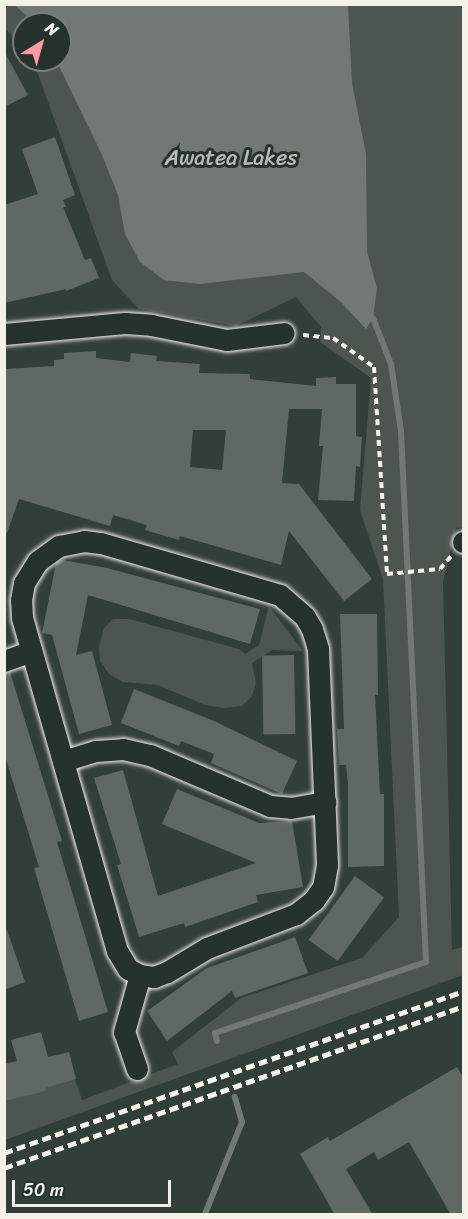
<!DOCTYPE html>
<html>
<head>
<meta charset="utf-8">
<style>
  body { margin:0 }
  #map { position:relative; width:468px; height:1219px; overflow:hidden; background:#323e38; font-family:Sriracha,sans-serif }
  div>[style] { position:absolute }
  .green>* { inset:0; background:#4c564f }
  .water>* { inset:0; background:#727972 }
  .stream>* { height:6px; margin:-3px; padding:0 3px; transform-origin:3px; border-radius:3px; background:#727972 }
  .building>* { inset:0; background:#5f6861; transform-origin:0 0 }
  .path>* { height:4px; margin-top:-2px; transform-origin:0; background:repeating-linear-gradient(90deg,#f4f1e8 0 6px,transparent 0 10.5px) }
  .roads { filter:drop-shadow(0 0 2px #f4f1e8) drop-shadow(0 0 2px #f4f1e8) }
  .minor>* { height:21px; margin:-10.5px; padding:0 10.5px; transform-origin:10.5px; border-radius:10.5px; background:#26332d }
  .rail>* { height:4.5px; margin-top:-2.25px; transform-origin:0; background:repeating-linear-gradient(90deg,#f4f1e8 0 9px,transparent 0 13.5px) }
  span { translate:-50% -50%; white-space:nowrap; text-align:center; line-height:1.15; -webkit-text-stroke:6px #26332d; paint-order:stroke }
  .park-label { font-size:22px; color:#b9bbb2 }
  .frame { position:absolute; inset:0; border:6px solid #f4f1e8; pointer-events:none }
  .north { position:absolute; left:12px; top:12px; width:60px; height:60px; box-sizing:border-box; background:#26332d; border:2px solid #787f78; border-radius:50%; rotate:37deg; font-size:16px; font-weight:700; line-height:24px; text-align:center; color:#f4f1e8 }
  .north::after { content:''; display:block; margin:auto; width:21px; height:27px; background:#ff9aa2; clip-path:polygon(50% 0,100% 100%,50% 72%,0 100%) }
  .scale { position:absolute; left:12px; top:1180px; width:159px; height:27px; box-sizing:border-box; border:3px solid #f4f1e8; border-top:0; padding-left:8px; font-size:18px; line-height:21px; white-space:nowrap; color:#f4f1e8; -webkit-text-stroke:4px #26332d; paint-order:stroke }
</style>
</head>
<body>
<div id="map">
  <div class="green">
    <i style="clip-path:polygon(5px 5px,463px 5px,464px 527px,456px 528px,443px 582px,452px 950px,463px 947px,463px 975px,5px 1140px,5px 1100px,74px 1077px,82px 1100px,178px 1064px,172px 1052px,241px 998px,362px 958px,399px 917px,383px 579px,360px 510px,371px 378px,320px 342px,321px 327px,296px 297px,236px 326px,139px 309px,112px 280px,33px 60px,60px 60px,60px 24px,24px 24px,24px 46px,5px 29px)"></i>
    <i style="clip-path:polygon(269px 606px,303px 651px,272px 650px,252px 663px,256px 683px,252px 696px,242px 706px,225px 708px,205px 705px,158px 685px,123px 682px,109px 674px,100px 661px,99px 647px,104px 628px,113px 619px,129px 619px,239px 649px,245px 654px,259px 645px)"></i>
  </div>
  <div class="water">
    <i style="clip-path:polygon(14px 5px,348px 5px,352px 83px,366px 154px,367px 251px,377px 288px,373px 318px,366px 329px,341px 302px,304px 272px,200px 284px,164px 280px,140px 262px,125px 234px,118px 195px,102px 155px,58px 64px,56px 60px,60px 60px,60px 24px,37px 24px)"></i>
  </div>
  <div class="stream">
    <i style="left:217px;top:1041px;width:8px;rotate:-104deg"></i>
    <i style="left:215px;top:1033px;width:223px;rotate:-18.6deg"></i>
    <i style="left:426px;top:962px;width:532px;rotate:-92.7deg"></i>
    <i style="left:401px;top:431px;width:68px;rotate:-98.5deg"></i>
    <i style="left:391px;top:364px;width:49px;rotate:-111.4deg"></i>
    <i style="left:205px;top:1214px;width:99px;rotate:-68.1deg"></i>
    <i style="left:242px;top:1122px;width:26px;rotate:-106deg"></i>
  </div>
  <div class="building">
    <i style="clip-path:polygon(4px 51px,28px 95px,4px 107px)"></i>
    <i style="clip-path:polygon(55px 137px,75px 195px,63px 200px,66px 207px,63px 207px,85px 260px,91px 258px,99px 278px,66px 291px,66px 289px,4px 303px,4px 205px,38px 194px,22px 149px)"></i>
    <i style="clip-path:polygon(evenodd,96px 351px,96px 358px,130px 362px,131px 353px,157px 356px,156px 361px,200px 364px,199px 373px,250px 374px,250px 379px,316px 386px,316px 378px,336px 377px,336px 384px,356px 384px,356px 436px,362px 437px,360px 467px,356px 466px,354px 501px,318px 500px,323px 446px,319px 446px,322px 409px,289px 409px,282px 483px,299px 484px,372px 579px,344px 601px,289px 531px,281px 565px,180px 536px,179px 540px,145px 530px,147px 525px,113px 515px,110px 526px,19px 499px,7px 533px,4px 532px,4px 369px,54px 366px,54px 360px,64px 359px,64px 353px,96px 351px,193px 430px,226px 430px,222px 470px,190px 467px,193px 430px)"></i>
    <i style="clip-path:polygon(62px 560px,107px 568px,260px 609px,250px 644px,88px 595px,76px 655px,92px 651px,112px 725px,79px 734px,52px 635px,42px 633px,56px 563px)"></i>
    <i style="clip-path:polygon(340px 614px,377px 614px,378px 695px,375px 695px,380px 794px,384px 794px,384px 866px,348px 867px,348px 783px,346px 765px,339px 765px,337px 729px,344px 729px)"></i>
    <i style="left:294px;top:655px;width:79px;height:32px;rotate:89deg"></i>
    <i style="clip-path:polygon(10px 672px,62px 841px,57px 842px,108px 1012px,79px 1021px,34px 868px,39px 867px,4px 753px,4px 673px)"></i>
    <i style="clip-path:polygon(134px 689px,214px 721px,297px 761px,282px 794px,211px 763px,214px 754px,181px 741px,179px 746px,121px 723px)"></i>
    <i style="clip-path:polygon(123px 770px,158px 896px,256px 863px,162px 824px,177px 789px,259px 823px,292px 821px,303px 887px,256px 895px,258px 902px,185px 927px,184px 923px,139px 937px,117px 865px,121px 864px,94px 778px)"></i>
    <i style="left:355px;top:876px;width:36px;height:79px;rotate:36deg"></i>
    <i style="clip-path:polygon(7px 930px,25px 982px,4px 990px,4px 931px)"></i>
    <i style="clip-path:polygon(295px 937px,308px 973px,235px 998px,232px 991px,167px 1041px,147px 1011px,207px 968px)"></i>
    <i style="clip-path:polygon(41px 1032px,48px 1057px,69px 1052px,76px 1079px,45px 1088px,46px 1091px,4px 1101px,4px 1064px,17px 1061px,11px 1040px)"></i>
    <i style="clip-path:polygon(457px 1067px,464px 1079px,464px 1215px,451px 1215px,409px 1142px,378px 1160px,374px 1152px,346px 1169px,373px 1215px,335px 1215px,300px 1154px,328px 1137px,330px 1141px)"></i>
  </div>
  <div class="path">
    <i style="left:303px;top:335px;width:30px;rotate:6deg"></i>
    <i style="left:333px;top:338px;width:50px;rotate:35.3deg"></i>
    <i style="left:374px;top:367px;width:207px;rotate:86.4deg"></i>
    <i style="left:387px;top:574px;width:53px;rotate:-5.4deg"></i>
    <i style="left:440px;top:569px;width:18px;rotate:-49deg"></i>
  </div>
  <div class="roads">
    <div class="minor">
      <i style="left:4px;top:334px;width:121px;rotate:-5.2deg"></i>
      <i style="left:125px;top:323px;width:26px;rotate:4deg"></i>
      <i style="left:151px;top:325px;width:77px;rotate:11.2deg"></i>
      <i style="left:227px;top:340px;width:57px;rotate:-7deg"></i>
      <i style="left:84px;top:541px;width:17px;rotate:7deg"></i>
      <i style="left:101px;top:543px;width:186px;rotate:16.2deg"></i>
      <i style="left:280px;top:595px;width:33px;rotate:41deg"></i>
      <i style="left:305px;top:617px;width:14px;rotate:60deg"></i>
      <i style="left:312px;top:629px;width:21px;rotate:73deg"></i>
      <i style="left:318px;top:649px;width:216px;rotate:87.6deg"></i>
      <i style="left:327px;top:865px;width:22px;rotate:100deg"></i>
      <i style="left:323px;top:887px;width:16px;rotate:125deg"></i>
      <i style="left:314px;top:900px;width:23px;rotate:142deg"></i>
      <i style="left:296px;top:914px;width:95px;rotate:159.1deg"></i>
      <i style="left:207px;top:948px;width:47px;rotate:149deg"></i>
      <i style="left:167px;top:972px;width:14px;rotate:159deg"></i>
      <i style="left:154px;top:977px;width:14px;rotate:-172deg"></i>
      <i style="left:140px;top:975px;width:13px;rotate:-153deg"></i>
      <i style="left:128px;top:969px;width:21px;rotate:-121deg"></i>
      <i style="left:117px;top:951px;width:347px;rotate:-105.9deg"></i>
      <i style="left:22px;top:617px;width:17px;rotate:-93deg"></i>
      <i style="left:21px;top:600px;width:17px;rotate:-80deg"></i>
      <i style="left:24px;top:583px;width:26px;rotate:-58deg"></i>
      <i style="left:38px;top:561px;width:26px;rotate:-36deg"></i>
      <i style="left:59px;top:546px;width:25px;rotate:-11deg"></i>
      <i style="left:463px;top:542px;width:1px"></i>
      <i style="left:4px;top:661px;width:29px;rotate:-20deg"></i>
      <i style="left:63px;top:761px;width:34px;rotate:-17deg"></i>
      <i style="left:96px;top:751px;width:27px;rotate:-4deg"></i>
      <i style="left:123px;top:749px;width:28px;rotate:13deg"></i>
      <i style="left:150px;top:755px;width:130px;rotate:23deg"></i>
      <i style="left:270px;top:806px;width:21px;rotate:5deg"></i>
      <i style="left:291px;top:808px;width:35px;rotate:-10deg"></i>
      <i style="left:137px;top:1069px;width:39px;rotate:-109deg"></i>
      <i style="left:124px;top:1032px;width:59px;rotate:-74.3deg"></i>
    </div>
  </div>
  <div class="rail">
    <i style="left:4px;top:1153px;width:488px;rotate:-19.4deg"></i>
    <i style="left:4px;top:1168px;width:488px;rotate:-19.4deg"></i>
  </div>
  <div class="park-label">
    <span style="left:231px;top:158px">Awatea Lakes</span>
  </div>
  <div class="frame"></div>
  <div class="north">N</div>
  <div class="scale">50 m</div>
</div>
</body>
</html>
